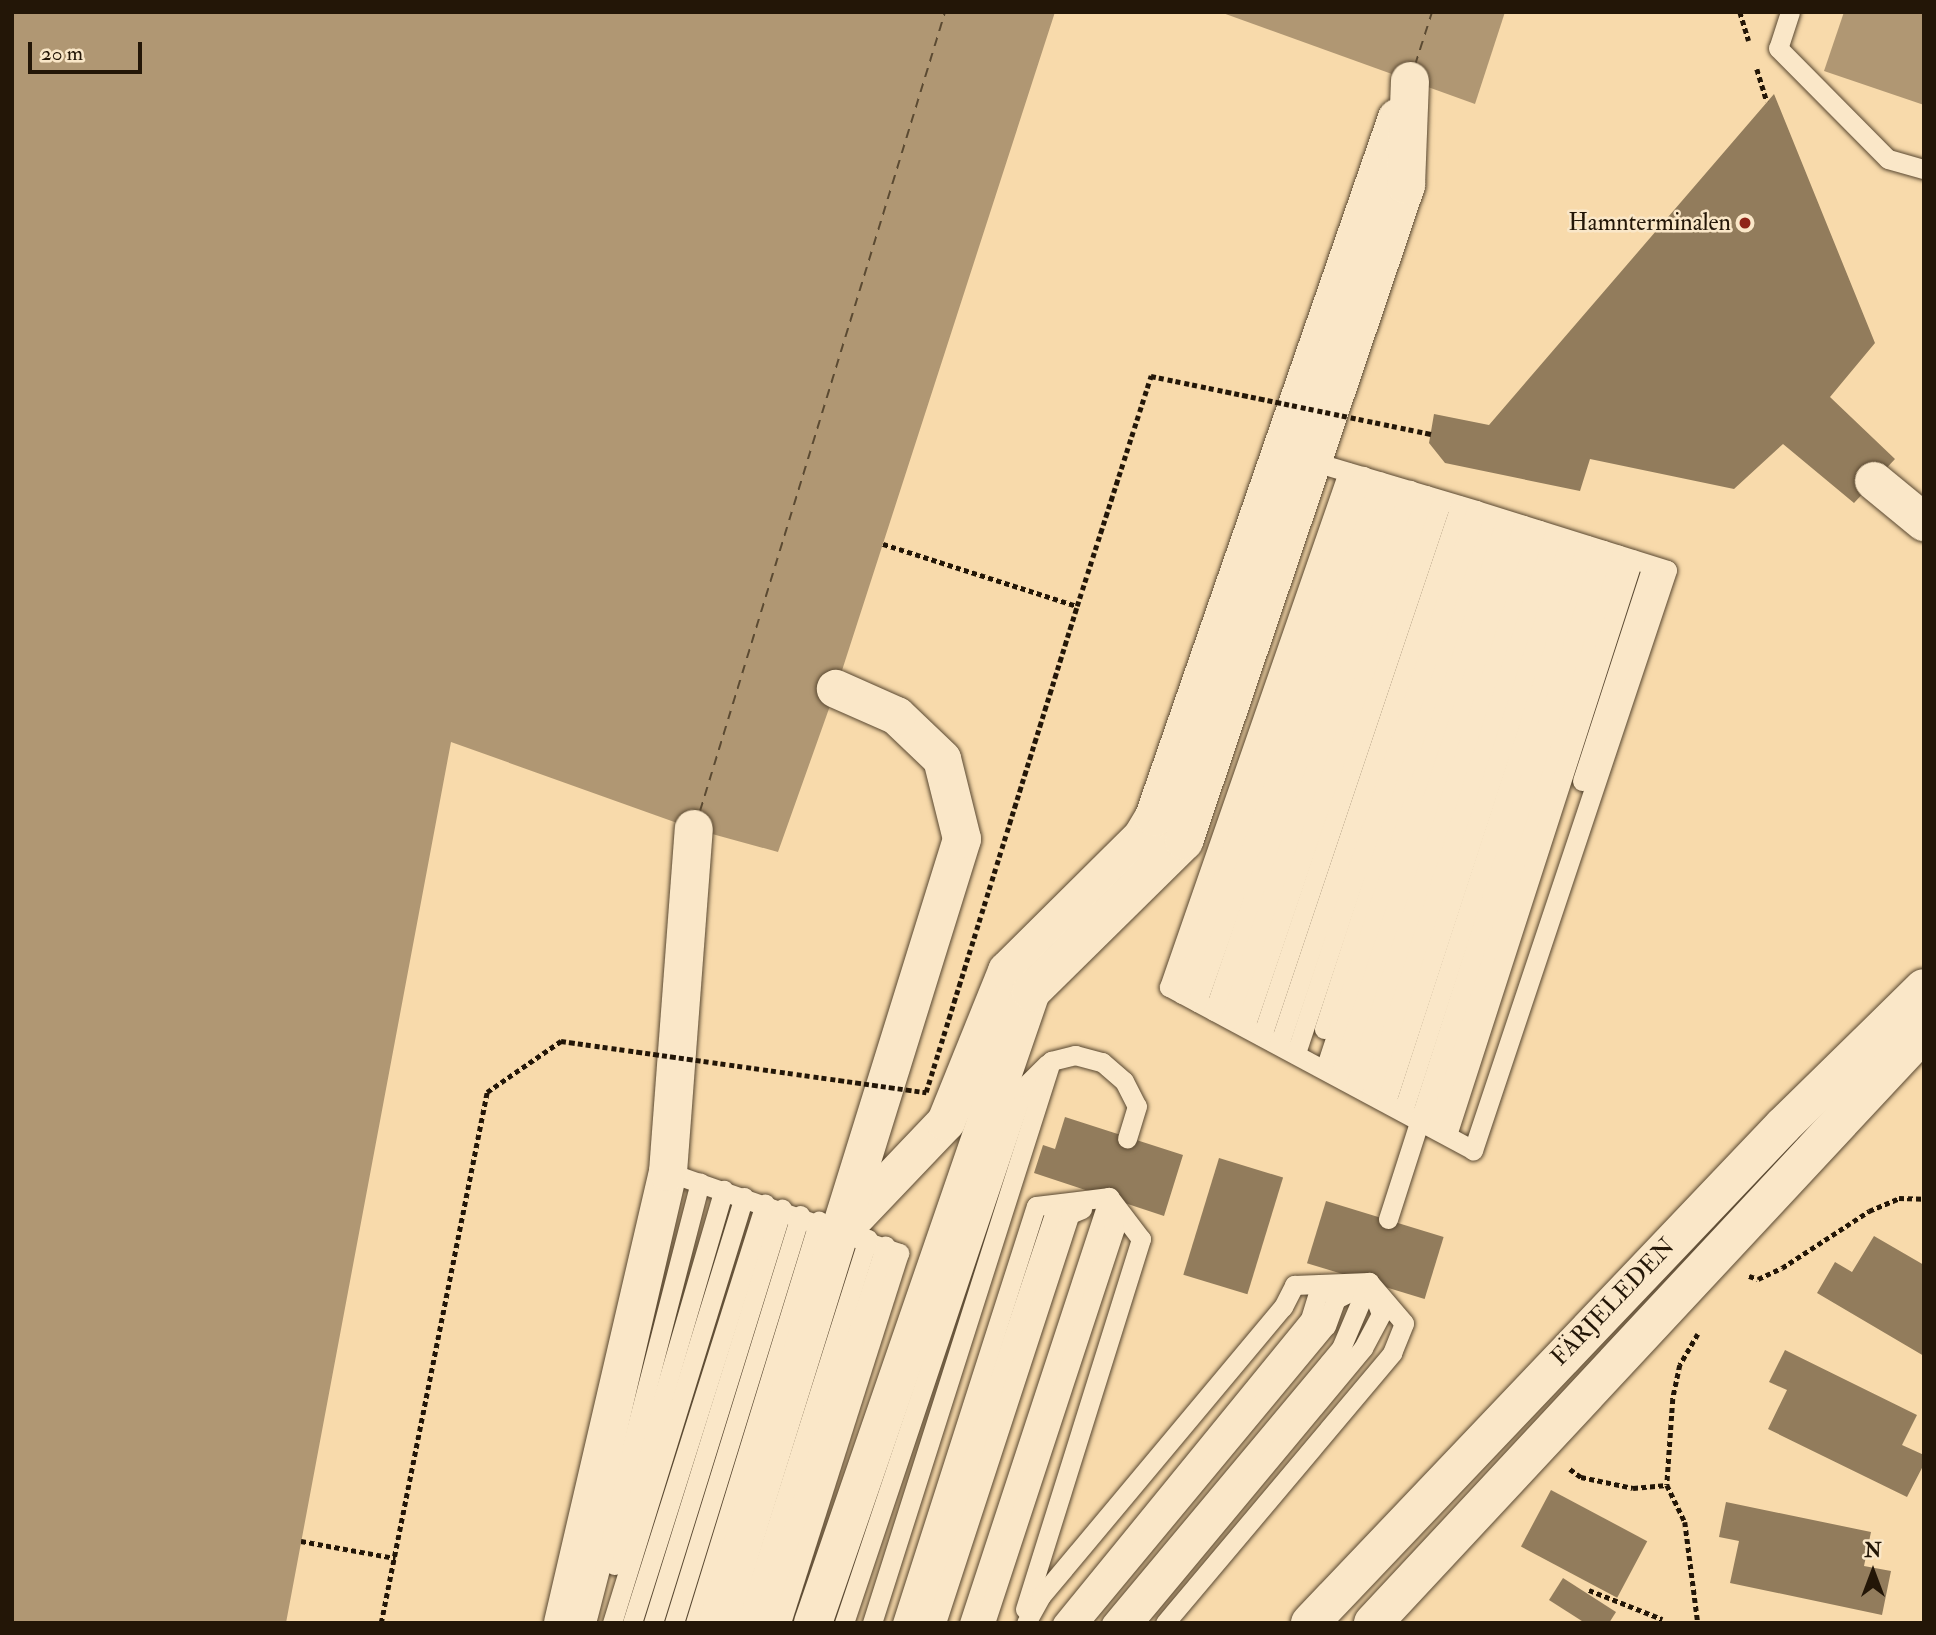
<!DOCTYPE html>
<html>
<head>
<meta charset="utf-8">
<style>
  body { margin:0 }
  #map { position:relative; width:1936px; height:1635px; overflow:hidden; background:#f8daab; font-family:"IM FELL Double Pica",serif }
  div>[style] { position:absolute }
  .water>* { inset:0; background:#b09773 }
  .ferry>* { height:2px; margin-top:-1px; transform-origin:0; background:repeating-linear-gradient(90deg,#5b4a32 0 9px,transparent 0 16px) }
  .building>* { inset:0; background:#927c5c; transform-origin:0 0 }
  .path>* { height:4.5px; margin-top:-2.25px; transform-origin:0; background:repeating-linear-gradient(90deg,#231607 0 5px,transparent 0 8.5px) }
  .roads { filter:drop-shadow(0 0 2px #584730) drop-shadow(0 0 2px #584730) }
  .lane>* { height:19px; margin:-9.5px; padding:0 9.5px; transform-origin:9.5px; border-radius:9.5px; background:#fae7c8 }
  .street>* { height:38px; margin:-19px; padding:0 19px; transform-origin:19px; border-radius:19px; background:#fae7c8 }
  .secondary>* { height:38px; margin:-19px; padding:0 19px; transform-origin:19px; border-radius:19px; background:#fae7c8 }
  .path-bridge>* { height:4.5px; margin-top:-2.25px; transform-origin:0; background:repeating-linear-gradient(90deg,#231607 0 5px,transparent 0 8.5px) }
  .dots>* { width:19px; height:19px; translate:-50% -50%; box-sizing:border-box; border:4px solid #fae7c8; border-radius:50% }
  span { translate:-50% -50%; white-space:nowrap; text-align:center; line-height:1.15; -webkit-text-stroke:5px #fae7c8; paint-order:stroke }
  .poi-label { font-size:24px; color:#231607 }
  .right { translate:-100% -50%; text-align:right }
  .street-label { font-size:24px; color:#231607 }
  .frame { position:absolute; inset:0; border:14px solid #231607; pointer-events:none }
  .north { position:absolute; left:1838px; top:1537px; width:70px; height:70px; -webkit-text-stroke:5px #fae7c8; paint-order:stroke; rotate:0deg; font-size:19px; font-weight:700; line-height:28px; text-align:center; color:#231607 }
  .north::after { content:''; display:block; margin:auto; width:24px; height:32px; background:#231607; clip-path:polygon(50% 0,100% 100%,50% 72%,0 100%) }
  .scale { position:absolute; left:28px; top:42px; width:114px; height:32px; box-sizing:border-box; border:4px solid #231607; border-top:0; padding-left:9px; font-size:21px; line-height:24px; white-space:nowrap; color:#231607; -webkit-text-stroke:5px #fae7c8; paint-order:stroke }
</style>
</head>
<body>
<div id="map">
  <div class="water">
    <i style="clip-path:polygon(12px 12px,1055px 12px,836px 689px,778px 852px,694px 829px,451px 742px,286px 1623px,12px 1623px)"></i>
    <i style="clip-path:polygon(1220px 12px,1505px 12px,1475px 104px)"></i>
    <i style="clip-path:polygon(1844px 12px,1924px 12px,1924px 105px,1824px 71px)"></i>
  </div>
  <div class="ferry">
    <i style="left:1415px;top:65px;width:56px;rotate:-72.2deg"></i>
    <i style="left:700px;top:811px;width:836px;rotate:-72.95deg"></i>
  </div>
  <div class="building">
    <i style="clip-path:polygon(1774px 94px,1875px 343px,1830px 397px,1895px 459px,1854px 503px,1783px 444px,1734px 489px,1590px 459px,1580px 491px,1445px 463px,1429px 443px,1434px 414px,1489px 425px)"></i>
    <i style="clip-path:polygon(1065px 1117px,1183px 1155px,1164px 1216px,1034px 1173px,1043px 1145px,1055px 1149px)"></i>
    <i style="left:1219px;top:1158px;width:67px;height:122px;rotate:17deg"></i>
    <i style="left:1326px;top:1201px;width:123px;height:65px;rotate:17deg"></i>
    <i style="clip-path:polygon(1874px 1236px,1924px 1265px,1924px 1356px,1817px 1293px,1835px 1262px,1852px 1272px)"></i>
    <i style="clip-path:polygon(1785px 1350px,1917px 1415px,1902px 1445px,1924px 1455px,1924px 1464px,1907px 1497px,1768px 1429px,1787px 1390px,1769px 1382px)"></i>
    <i style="left:1551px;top:1490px;width:109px;height:64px;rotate:28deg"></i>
    <i style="clip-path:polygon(1726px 1502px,1871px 1532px,1864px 1566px,1891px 1571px,1882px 1615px,1730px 1583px,1739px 1541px,1719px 1537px)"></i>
    <i style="clip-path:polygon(1563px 1578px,1616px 1612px,1609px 1623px,1585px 1623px,1549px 1600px)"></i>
  </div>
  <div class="path">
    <i style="left:1740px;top:12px;width:30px;rotate:73deg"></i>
    <i style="left:1757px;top:69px;width:34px;rotate:73deg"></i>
    <i style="left:1749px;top:1276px;width:9px;rotate:18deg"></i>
    <i style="left:1758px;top:1279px;width:26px;rotate:-25deg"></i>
    <i style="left:1782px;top:1268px;width:104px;rotate:-33.2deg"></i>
    <i style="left:1869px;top:1211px;width:33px;rotate:-23deg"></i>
    <i style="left:1899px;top:1198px;width:25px;rotate:2deg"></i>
    <i style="left:1698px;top:1334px;width:36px;rotate:120deg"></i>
    <i style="left:1680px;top:1365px;width:35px;rotate:102deg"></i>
    <i style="left:1673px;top:1399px;width:86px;rotate:94deg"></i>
    <i style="left:1667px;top:1485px;width:41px;rotate:64.1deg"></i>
    <i style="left:1685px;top:1522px;width:102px;rotate:82.7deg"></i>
    <i style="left:1570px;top:1469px;width:14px;rotate:36deg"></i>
    <i style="left:1581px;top:1477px;width:53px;rotate:11.9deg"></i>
    <i style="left:1633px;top:1488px;width:34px;rotate:-5deg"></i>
    <i style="left:301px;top:1541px;width:96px;rotate:10.3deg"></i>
    <i style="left:1589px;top:1590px;width:79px;rotate:21.7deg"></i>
  </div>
  <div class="roads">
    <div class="lane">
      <i style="left:1790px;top:12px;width:38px;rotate:108deg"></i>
      <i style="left:1778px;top:48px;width:156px;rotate:45.3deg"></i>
      <i style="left:1888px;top:159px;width:37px;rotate:16deg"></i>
      <i style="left:1315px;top:462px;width:168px;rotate:16.6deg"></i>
      <i style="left:1476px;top:510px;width:200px;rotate:17.4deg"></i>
      <i style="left:1667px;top:570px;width:612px;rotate:108.49deg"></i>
      <i style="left:1473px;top:1150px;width:345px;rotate:-151.8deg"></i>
      <i style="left:1169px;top:987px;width:545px;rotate:-70.83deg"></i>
      <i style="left:1582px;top:781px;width:226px;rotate:-72deg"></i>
      <i style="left:1182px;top:994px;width:549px;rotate:-70.74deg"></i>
      <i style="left:1197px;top:1002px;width:552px;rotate:-70.65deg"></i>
      <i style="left:1214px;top:1011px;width:555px;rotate:-71.17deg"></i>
      <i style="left:1230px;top:1019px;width:559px;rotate:-71.21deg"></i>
      <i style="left:1245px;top:1027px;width:562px;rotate:-71.21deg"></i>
      <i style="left:1324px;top:1029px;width:540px;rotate:-72deg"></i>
      <i style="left:1262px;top:1036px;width:565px;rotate:-71.44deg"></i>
      <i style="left:1279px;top:1045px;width:569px;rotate:-71.44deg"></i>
      <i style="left:1296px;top:1053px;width:572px;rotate:-71.66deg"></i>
      <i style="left:1325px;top:1069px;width:578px;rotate:-71.75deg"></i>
      <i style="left:1339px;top:1077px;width:582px;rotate:-71.57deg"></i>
      <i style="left:1355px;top:1085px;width:585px;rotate:-71.66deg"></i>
      <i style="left:1371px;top:1094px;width:588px;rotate:-71.87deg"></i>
      <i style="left:1386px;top:1102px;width:591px;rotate:-71.87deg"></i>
      <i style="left:1403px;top:1111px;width:595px;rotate:-71.99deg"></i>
      <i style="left:1432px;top:1126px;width:601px;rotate:-71.96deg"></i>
      <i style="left:1447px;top:1135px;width:605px;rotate:-72.1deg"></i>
      <i style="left:668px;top:1172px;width:245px;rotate:19.3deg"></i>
      <i style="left:899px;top:1253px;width:388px;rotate:107.7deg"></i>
      <i style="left:1388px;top:1219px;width:703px;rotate:-72.18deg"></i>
      <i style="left:614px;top:1565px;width:391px;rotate:-73.7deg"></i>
      <i style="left:1025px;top:1609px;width:388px;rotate:-72.6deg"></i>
      <i style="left:1141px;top:1239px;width:53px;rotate:-127.3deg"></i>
      <i style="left:586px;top:1623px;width:455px;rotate:-75.5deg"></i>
      <i style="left:612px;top:1623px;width:446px;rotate:-72.8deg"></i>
      <i style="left:632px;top:1623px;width:440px;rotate:-72.4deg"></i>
      <i style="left:653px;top:1623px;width:434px;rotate:-72.7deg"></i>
      <i style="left:674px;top:1623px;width:427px;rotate:-72.8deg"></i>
      <i style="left:695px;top:1623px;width:421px;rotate:-72.9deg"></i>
      <i style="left:746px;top:1623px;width:403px;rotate:-72.4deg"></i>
      <i style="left:762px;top:1623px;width:397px;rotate:-71.9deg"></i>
      <i style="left:844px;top:1623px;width:565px;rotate:-71.44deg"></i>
      <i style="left:1024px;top:1087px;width:33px;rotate:-45deg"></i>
      <i style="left:872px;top:1623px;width:590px;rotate:-72.33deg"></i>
      <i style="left:1051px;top:1061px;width:25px;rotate:-14deg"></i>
      <i style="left:1075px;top:1055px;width:28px;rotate:15deg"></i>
      <i style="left:1102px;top:1062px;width:29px;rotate:41deg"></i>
      <i style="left:1124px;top:1081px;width:28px;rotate:63deg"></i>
      <i style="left:1137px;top:1106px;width:34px;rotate:107deg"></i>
      <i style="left:902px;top:1623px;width:438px;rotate:-72.2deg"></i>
      <i style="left:1036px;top:1206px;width:74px;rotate:-7deg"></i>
      <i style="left:918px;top:1623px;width:431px;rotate:-71.6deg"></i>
      <i style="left:1054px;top:1214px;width:21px;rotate:-17deg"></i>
      <i style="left:936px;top:1623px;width:430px;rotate:-71.9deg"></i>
      <i style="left:1070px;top:1214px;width:13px;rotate:-23deg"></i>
      <i style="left:969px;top:1623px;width:448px;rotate:-71.8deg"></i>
      <i style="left:985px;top:1623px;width:414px;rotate:-71.8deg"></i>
      <i style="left:1114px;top:1230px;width:26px;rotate:-99deg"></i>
      <i style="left:1026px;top:1623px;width:31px;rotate:-61deg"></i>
      <i style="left:1041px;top:1596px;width:377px;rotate:-50.1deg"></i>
      <i style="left:1283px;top:1307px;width:25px;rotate:-63deg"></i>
      <i style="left:1294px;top:1285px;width:75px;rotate:-2.3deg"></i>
      <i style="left:1062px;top:1623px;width:392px;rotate:-50.8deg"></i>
      <i style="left:1310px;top:1319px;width:27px;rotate:-73deg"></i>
      <i style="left:1318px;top:1293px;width:19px;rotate:-12deg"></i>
      <i style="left:1079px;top:1623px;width:386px;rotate:-50.3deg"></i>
      <i style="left:1326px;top:1326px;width:29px;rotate:-70deg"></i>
      <i style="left:1336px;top:1299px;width:22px;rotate:-27deg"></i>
      <i style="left:1111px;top:1623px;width:359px;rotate:-50.1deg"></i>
      <i style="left:1341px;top:1348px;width:72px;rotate:-67deg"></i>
      <i style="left:1134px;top:1623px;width:358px;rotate:-50.2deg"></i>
      <i style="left:1363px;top:1348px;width:38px;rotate:-62deg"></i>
      <i style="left:1381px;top:1314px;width:22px;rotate:-111deg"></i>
      <i style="left:1165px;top:1623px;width:353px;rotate:-49.9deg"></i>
      <i style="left:1392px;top:1353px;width:32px;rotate:-68deg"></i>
      <i style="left:1404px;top:1323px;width:54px;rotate:-130.5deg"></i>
    </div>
    <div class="street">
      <i style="left:1874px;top:481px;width:65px;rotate:39.4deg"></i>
      <i style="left:844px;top:1229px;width:148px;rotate:-46.4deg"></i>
      <i style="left:946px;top:1122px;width:163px;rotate:-68deg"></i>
      <i style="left:1007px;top:971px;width:190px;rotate:-44.8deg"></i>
      <i style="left:1142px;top:837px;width:23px;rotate:-59deg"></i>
      <i style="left:1154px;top:817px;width:740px;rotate:-70.83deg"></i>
      <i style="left:563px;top:1623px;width:463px;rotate:-76.9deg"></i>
      <i style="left:668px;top:1172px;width:344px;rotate:-85.7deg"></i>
      <i style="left:718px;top:1623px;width:821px;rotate:-72.71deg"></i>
      <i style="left:962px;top:839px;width:82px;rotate:-104deg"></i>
      <i style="left:942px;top:759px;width:62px;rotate:-136.3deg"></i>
      <i style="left:897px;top:716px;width:67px;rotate:-156.1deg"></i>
      <i style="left:813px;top:1623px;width:668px;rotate:-70.94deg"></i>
      <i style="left:1031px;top:992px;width:215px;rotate:-44.6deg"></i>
      <i style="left:1184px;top:841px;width:693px;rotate:-71.3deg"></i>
      <i style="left:1406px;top:185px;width:104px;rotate:-87.8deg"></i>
    </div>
    <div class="secondary">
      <i style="left:1310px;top:1623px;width:686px;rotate:-46.42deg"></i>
      <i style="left:1783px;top:1126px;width:197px;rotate:-44.4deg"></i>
      <i style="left:1373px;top:1623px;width:808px;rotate:-47.01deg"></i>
    </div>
  </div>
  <div class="path-bridge">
    <i style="left:883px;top:544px;width:204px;rotate:17.7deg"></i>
    <i style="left:1077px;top:606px;width:242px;rotate:-72.2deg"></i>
    <i style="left:1151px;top:376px;width:286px;rotate:11.7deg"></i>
    <i style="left:381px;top:1623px;width:541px;rotate:-78.71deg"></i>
    <i style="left:487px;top:1092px;width:90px;rotate:-34.6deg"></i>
    <i style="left:561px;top:1041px;width:369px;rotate:8deg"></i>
    <i style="left:926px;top:1092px;width:509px;rotate:-72.74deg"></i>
  </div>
  <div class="dots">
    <i style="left:1745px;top:223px;background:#8f2418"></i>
  </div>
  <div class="poi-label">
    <span class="right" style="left:1731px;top:223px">Hamnterminalen</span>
  </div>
  <div class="street-label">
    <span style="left:1613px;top:1302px;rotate:-46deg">FÄRJELEDEN</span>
  </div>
  <div class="frame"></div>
  <div class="north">N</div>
  <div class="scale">20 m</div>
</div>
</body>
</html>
